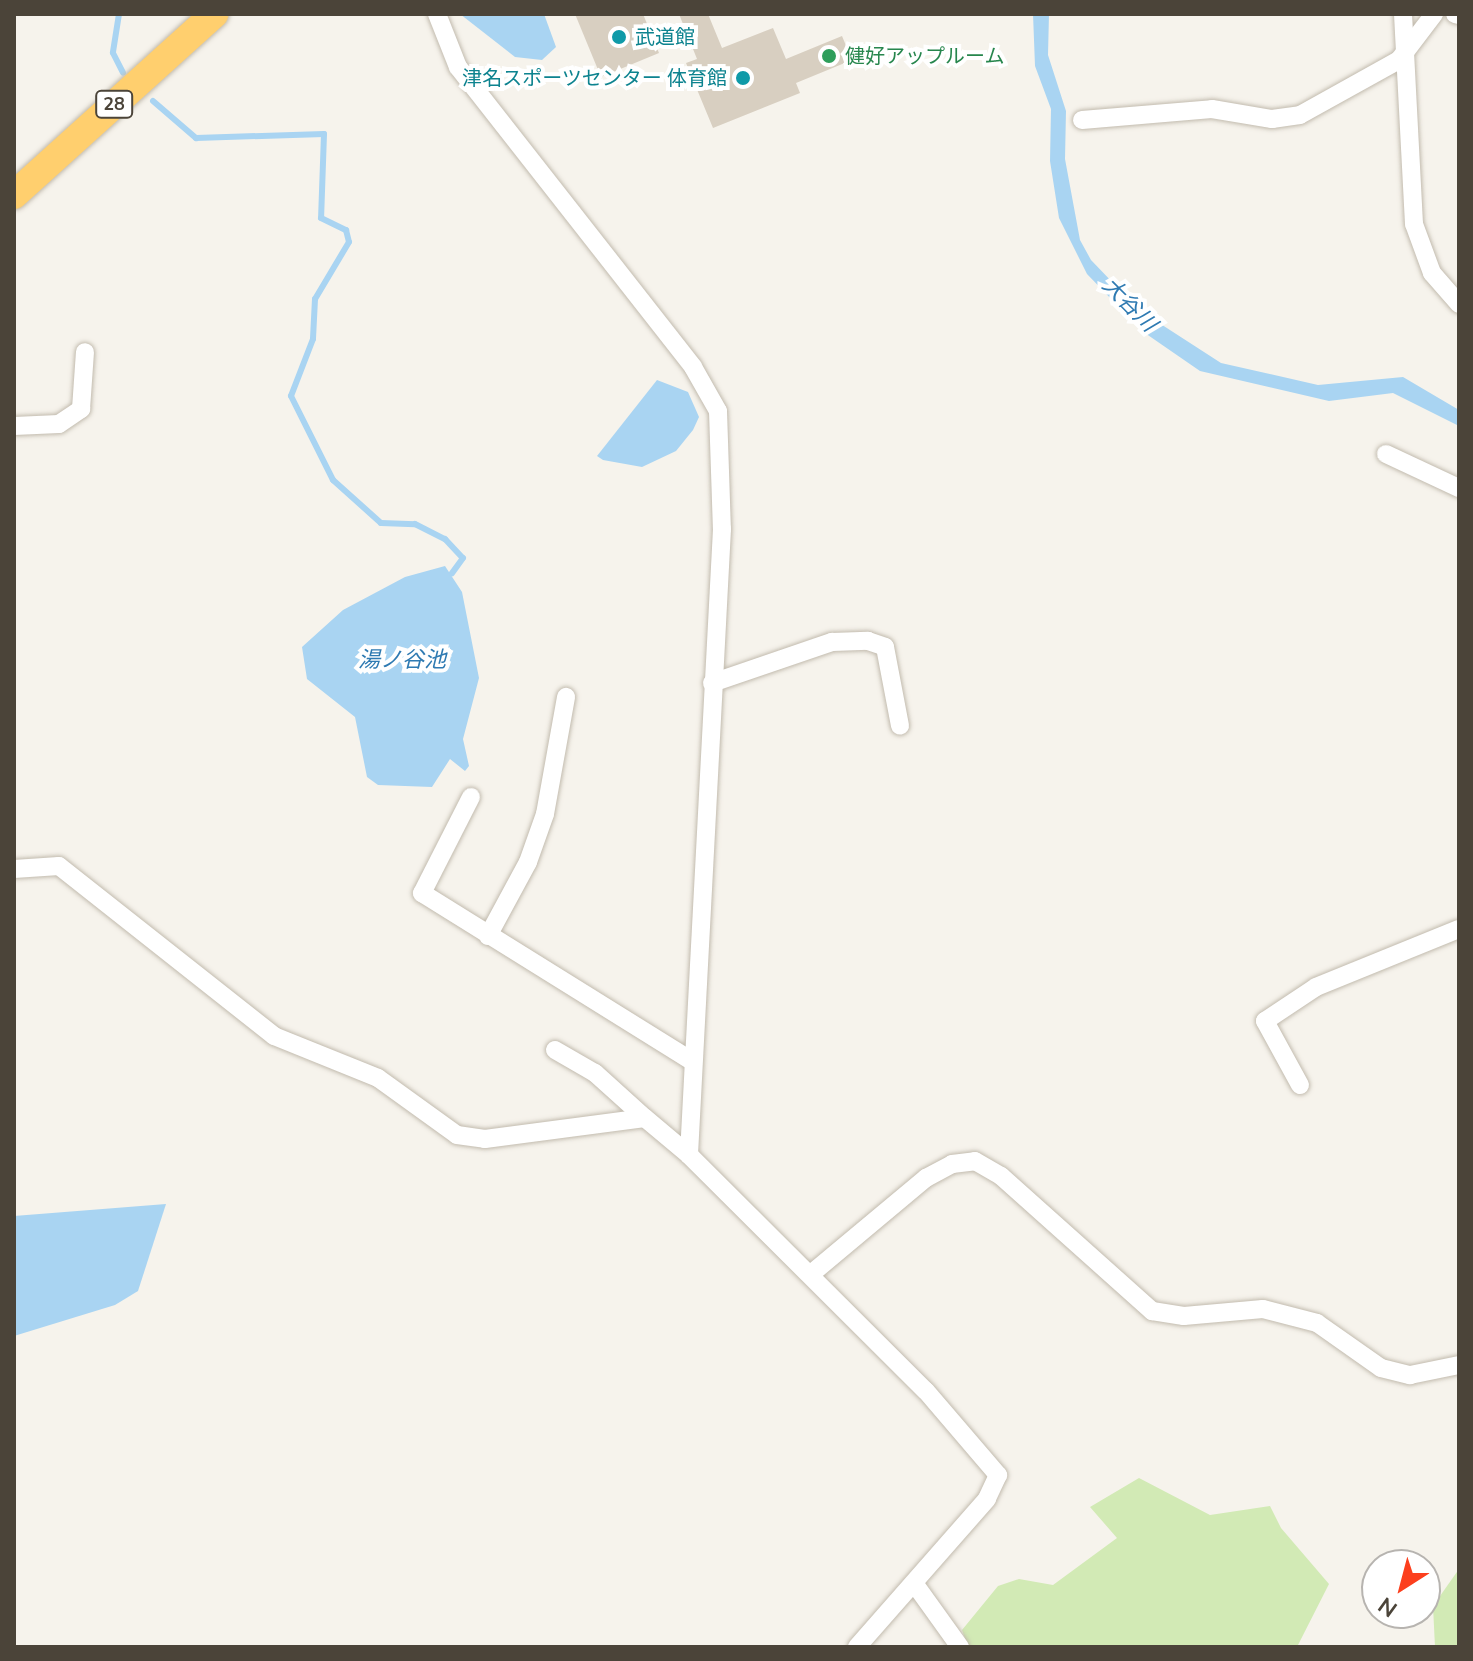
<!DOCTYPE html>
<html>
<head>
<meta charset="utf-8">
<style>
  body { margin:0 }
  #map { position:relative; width:1473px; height:1661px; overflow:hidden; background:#f6f3ec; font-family:"Nunito Sans","Noto Sans JP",sans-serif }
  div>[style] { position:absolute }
  .green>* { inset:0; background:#d2eab5 }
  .water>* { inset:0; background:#a9d4f2 }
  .stream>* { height:6px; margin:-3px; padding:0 3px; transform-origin:3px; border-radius:3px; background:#a9d4f2 }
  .building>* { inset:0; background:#d8cfc1 }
  .roads { filter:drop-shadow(0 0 2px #c2bbae) drop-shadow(0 0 2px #c2bbae) }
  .minor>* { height:18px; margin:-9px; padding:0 9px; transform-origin:9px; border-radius:9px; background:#fff }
  .highway>* { height:28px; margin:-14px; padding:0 14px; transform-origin:14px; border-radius:14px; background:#ffcf6e }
  .dots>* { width:22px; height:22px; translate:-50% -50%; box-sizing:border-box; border:4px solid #fff; border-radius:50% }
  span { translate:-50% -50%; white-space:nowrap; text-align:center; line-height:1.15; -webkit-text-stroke:8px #fff; paint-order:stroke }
  .shield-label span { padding:2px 6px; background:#fff; border:2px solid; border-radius:6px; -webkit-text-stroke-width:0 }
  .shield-label { font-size:18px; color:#4b4439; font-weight:700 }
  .culture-label { font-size:20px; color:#0d838f }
  .left { translate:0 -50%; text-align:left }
  .right { translate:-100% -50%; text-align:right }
  .leisure-label { font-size:20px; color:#27864d }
  .water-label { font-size:22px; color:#2e7ab2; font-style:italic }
  .frame { position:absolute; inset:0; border:16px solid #4b4439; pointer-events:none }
  .north { position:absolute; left:1361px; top:1549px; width:80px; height:80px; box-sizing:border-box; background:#fff; border:2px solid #b7b4b0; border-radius:50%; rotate:216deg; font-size:22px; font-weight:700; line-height:32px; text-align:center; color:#4b4439 }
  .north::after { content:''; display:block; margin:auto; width:28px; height:36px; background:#fc3f1d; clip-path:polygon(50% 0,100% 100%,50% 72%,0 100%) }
</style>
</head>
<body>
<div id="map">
  <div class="green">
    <i style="clip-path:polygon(1139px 1478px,1210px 1515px,1270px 1506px,1281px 1528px,1329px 1584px,1297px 1647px,968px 1647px,962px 1630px,998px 1586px,1019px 1579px,1053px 1585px,1117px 1538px,1090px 1507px)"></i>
    <i style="clip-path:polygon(1459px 1569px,1459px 1647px,1435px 1647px,1433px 1606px)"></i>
  </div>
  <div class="water">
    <i style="clip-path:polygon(460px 14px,544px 14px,556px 47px,542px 60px,515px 57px)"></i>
    <i style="clip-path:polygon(1033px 14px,1049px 14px,1048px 55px,1066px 111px,1065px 159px,1080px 240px,1091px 260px,1139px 310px,1221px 363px,1318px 385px,1403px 377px,1459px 410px,1459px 426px,1393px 393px,1329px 401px,1200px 371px,1142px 331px,1087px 274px,1059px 218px,1050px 161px,1051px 109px,1035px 66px)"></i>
    <i style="clip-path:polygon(657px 380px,688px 392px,699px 417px,693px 430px,676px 451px,642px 467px,603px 460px,597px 456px)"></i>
    <i style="clip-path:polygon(445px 566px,462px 592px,479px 678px,463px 739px,469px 766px,465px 771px,450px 759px,432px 787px,378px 785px,367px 777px,355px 717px,307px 679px,302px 647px,343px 610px,405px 577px)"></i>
    <i style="clip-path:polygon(166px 1204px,138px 1291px,115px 1305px,14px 1336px,14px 1216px)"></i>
  </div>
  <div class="stream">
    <i style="left:119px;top:14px;width:39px;rotate:99deg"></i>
    <i style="left:113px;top:53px;width:22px;rotate:63deg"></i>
    <i style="left:153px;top:101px;width:57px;rotate:40.7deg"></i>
    <i style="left:196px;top:138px;width:128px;rotate:-1.8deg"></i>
    <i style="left:324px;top:134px;width:84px;rotate:92deg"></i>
    <i style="left:321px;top:218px;width:28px;rotate:26deg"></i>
    <i style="left:346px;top:230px;width:12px;rotate:76deg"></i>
    <i style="left:349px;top:242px;width:66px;rotate:120.8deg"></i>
    <i style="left:315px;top:299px;width:40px;rotate:92.9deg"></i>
    <i style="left:313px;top:339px;width:61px;rotate:111.1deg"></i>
    <i style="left:291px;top:396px;width:94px;rotate:63.4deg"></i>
    <i style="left:333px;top:480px;width:64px;rotate:41.9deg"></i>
    <i style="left:381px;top:523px;width:34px;rotate:2deg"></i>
    <i style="left:415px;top:524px;width:34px;rotate:27deg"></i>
    <i style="left:445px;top:539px;width:26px;rotate:47deg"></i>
    <i style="left:463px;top:558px;width:19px;rotate:126deg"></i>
  </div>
  <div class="building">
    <i style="clip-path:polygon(575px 14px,643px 14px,659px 53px,601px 77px)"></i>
    <i style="clip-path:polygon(679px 14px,708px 14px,722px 48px,773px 28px,786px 59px,842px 36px,852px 60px,796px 83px,800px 93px,713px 128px,686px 63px,697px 59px)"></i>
  </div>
  <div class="roads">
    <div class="minor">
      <i style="left:437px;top:14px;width:57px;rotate:68.4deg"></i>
      <i style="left:458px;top:67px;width:381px;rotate:51.9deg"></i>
      <i style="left:693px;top:367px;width:51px;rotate:60.4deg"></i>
      <i style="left:718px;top:411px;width:118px;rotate:88.1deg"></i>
      <i style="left:722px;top:529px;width:627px;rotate:93.02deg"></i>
      <i style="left:1403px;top:14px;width:210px;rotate:87deg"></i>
      <i style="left:1414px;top:224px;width:52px;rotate:69.8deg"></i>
      <i style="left:1432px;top:273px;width:41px;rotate:48.9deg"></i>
      <i style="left:1455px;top:14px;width:4px;rotate:14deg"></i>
      <i style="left:1082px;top:120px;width:130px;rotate:-4.8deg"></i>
      <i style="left:1212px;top:109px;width:61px;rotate:9.5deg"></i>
      <i style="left:1272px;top:119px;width:28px;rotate:-8deg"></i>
      <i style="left:1300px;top:115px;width:113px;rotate:-29.1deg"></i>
      <i style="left:1399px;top:60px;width:58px;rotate:-52.7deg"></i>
      <i style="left:14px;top:426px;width:45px;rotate:-2.5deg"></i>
      <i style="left:59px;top:424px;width:27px;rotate:-34deg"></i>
      <i style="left:81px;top:409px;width:57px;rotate:-86deg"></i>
      <i style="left:1386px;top:454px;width:81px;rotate:25deg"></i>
      <i style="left:712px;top:683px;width:127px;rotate:-18.9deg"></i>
      <i style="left:832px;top:642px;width:36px;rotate:-2deg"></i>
      <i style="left:868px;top:641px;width:18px;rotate:19deg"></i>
      <i style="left:885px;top:647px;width:80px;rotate:79.2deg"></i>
      <i style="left:471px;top:797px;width:108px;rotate:117deg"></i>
      <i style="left:422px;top:893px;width:316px;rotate:31.9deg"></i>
      <i style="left:14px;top:869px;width:45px;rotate:-3.8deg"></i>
      <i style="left:59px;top:866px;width:274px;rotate:38.3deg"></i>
      <i style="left:274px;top:1036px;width:112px;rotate:22deg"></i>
      <i style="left:378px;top:1078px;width:97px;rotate:35.8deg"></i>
      <i style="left:457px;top:1135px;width:28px;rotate:8deg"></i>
      <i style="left:485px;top:1139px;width:161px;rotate:-7.5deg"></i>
      <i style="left:645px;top:1118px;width:57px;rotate:40.1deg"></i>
      <i style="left:689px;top:1155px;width:334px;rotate:44.9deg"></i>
      <i style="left:926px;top:1391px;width:111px;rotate:49.4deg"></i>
      <i style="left:998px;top:1475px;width:26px;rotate:115deg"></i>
      <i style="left:987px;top:1499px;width:197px;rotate:131.3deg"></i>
      <i style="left:488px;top:936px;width:84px;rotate:-61.6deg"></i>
      <i style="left:528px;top:862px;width:51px;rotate:-70.5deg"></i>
      <i style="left:545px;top:814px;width:119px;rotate:-79.8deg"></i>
      <i style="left:555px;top:1050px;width:46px;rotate:29.9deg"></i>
      <i style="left:595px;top:1073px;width:67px;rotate:42deg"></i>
      <i style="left:1300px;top:1085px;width:73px;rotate:-118.7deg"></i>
      <i style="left:1265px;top:1021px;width:61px;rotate:-33.7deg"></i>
      <i style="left:1316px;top:987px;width:154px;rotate:-22.1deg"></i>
      <i style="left:811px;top:1274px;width:150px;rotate:-39.9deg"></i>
      <i style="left:926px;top:1178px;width:30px;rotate:-28deg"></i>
      <i style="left:952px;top:1164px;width:23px;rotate:-7deg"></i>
      <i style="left:975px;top:1161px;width:30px;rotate:30deg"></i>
      <i style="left:1001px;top:1176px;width:203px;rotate:41.8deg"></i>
      <i style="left:1152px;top:1311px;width:32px;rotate:9deg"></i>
      <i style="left:1184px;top:1316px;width:79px;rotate:-5.1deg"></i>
      <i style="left:1263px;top:1309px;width:56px;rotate:14.5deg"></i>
      <i style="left:1317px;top:1323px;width:78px;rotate:35.1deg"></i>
      <i style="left:1381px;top:1368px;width:30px;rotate:14deg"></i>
      <i style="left:1410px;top:1375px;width:50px;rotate:-11.5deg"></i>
      <i style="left:914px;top:1583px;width:79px;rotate:54.3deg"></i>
    </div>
    <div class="highway">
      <i style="left:14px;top:195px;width:270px;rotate:-42.1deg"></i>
    </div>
  </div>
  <div class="dots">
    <i style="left:619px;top:37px;background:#0f9aa8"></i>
    <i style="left:829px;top:56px;background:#2e9e5b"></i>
    <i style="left:743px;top:78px;background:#0f9aa8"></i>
  </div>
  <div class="shield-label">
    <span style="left:114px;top:104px">28</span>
  </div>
  <div class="culture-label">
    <span class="left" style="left:635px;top:37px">武道館</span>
    <span class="right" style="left:727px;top:78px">津名スポーツセンター 体育館</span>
  </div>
  <div class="leisure-label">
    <span class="left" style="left:845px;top:56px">健好アップルーム</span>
  </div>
  <div class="water-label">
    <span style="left:1129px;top:305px;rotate:45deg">大谷川</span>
    <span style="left:402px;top:661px">湯ノ谷池</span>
  </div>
  <div class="frame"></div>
  <div class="north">N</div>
</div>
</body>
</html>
